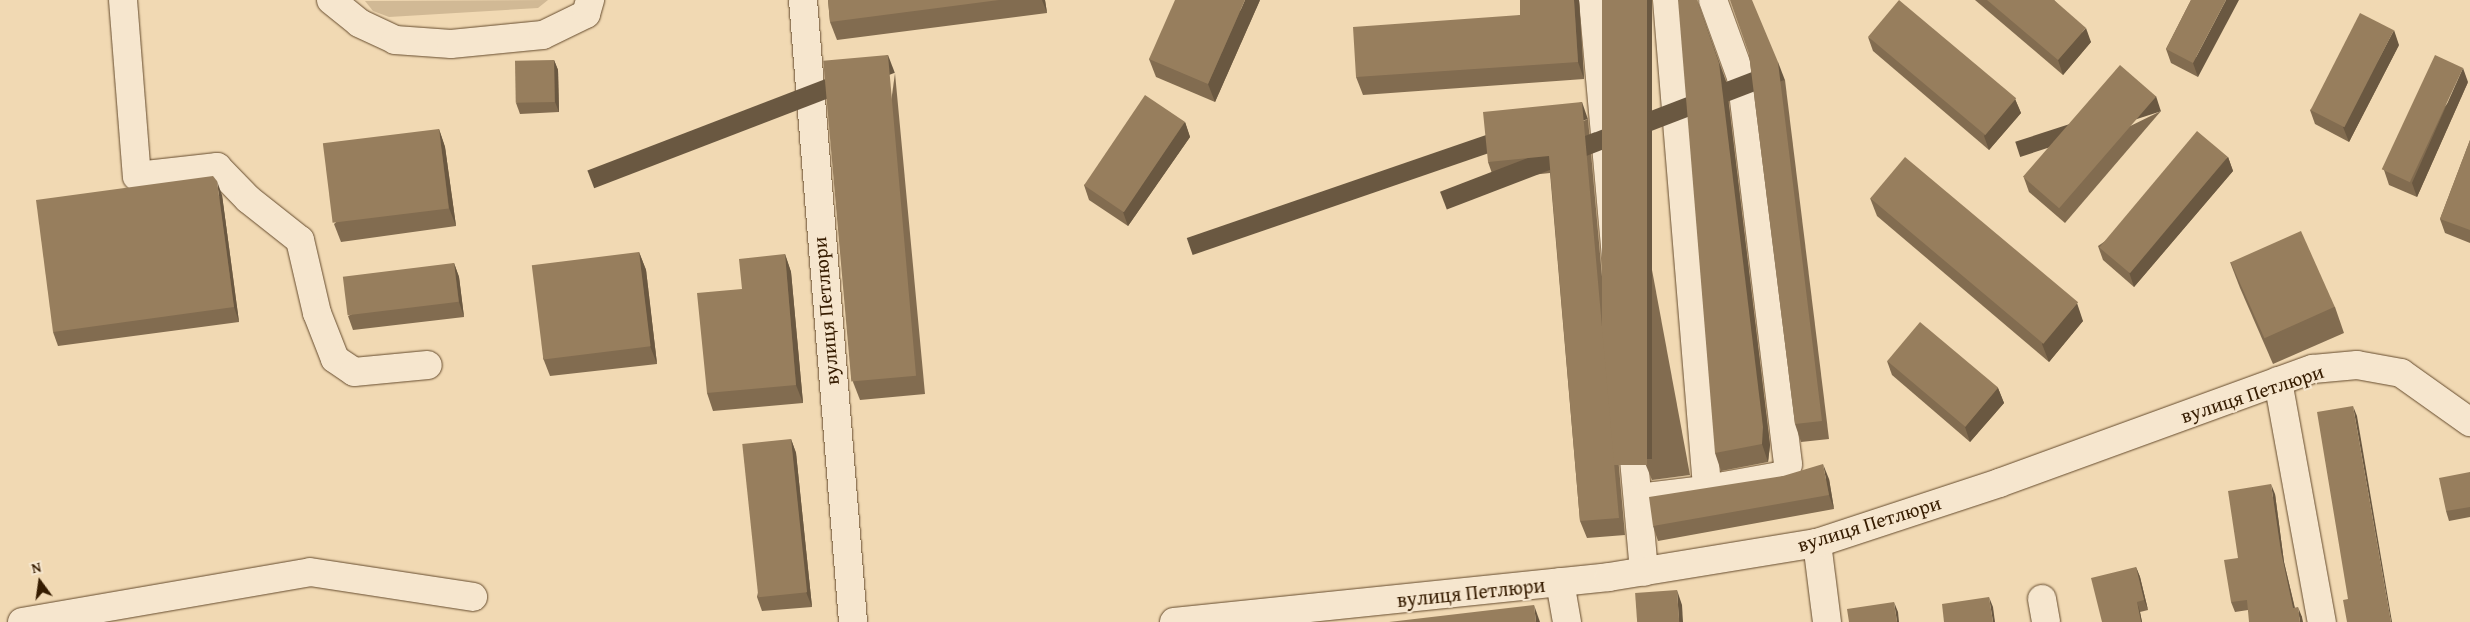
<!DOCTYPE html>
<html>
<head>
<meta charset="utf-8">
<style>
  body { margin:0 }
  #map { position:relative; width:2470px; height:622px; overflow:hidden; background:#f1d9b3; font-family:"Gentium Book Plus",serif }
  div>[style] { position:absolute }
  .green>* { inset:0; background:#d1b995 }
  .roads { filter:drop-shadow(0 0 1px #654b2d) drop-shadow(0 0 1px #654b2d) }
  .minor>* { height:28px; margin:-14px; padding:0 14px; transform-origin:14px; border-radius:14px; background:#f6e6ce }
  .wall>* { inset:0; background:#826c50 }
  .shaded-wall>* { inset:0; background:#6a5841; transform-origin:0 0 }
  .building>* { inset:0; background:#977e5d; transform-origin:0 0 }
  span { translate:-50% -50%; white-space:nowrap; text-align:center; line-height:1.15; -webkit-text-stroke:4px #f6e6ce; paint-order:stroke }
  .street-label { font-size:20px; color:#361c00 }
  .north { position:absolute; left:15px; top:557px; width:50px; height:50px; -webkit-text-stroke:4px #f6e6ce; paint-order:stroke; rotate:346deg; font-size:14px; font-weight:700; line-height:20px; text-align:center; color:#361c00 }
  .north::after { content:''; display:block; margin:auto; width:18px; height:22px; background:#361c00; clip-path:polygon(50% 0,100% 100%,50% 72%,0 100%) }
</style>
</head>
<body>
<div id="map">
  <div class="green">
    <i style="clip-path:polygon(548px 0,538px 8px,389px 17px,373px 11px,365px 1px)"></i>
  </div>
  <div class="roads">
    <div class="minor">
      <i style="left:123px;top:0;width:177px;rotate:85.5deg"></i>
      <i style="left:137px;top:176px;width:81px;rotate:-6.4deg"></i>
      <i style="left:217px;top:167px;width:45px;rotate:45.9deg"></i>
      <i style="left:248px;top:199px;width:66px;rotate:38.3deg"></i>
      <i style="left:300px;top:240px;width:75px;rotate:76.9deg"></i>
      <i style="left:317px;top:313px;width:49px;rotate:68.6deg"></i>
      <i style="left:335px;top:359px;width:23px;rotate:34deg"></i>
      <i style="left:354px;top:372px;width:74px;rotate:-5.4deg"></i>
      <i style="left:331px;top:0;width:36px;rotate:39deg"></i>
      <i style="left:359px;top:23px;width:40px;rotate:25deg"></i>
      <i style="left:395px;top:40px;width:56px;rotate:4.1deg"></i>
      <i style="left:451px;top:44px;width:92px;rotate:-5.6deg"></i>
      <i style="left:543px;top:35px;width:48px;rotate:-26deg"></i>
      <i style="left:586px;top:14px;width:15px;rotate:-74deg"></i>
      <i style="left:803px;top:0;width:624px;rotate:85.4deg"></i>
      <i style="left:1593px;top:0;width:574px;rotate:84.9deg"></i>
      <i style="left:1667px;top:0;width:491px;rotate:85.3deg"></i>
      <i style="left:1707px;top:489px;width:79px;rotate:-10.2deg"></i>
      <i style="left:1785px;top:475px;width:11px;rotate:-75deg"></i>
      <i style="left:1788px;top:464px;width:390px;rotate:-96.9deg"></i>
      <i style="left:1741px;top:77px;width:82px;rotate:-110deg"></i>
      <i style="left:2278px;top:381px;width:245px;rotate:79.7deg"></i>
      <i style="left:1638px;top:498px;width:65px;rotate:-7deg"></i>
      <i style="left:1817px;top:543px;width:80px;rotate:82.8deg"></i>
      <i style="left:1560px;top:582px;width:41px;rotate:80.1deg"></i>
      <i style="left:2042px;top:599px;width:23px;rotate:80deg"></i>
      <i style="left:22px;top:622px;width:292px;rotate:-9.8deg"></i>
      <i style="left:310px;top:572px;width:165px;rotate:8.7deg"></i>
      <i style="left:1174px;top:622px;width:437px;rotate:-5.9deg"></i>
      <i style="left:1609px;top:577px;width:211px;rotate:-9.3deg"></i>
      <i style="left:1817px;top:543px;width:192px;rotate:-18.2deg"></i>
      <i style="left:1999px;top:483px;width:334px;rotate:-20deg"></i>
      <i style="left:2313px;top:369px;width:44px;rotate:-5.2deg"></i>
      <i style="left:2357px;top:365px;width:45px;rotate:10.3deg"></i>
      <i style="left:2401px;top:373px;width:85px;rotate:35.4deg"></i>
    </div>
  </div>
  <div class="wall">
    <i style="clip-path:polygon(828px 0,1045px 0,1047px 13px,837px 40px,830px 22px)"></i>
    <i style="clip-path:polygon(1260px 0,1215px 102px,1156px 77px,1149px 59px)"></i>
    <i style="clip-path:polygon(1520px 0,1579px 0,1584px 79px,1363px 95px,1356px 77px,1520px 15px)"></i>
    <i style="clip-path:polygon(1602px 0,1690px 475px,1652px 480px,1645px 463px)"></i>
    <i style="clip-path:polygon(1975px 0,2054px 0,2091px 42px,2063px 75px)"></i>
    <i style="clip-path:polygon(2191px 0,2198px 77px,2171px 63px,2166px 49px)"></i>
    <i style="clip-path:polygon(1868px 37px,2015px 99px,2021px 113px,1989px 150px,1873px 51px)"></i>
    <i style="clip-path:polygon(2399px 45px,2349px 142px,2315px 124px,2310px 110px)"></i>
    <i style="clip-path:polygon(1749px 54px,1785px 80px,1829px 439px,1801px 442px,1795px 424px)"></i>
    <i style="clip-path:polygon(554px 60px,558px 70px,559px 112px,520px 114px,516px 103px)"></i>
    <i style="clip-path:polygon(895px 73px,925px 394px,860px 400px,853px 382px)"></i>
    <i style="clip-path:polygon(1726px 81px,1770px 445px,1768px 462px,1721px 471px,1715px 453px)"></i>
    <i style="clip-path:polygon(2468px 82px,2417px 197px,2389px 185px,2384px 170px)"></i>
    <i style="clip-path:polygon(2161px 111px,2065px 223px,2029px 192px,2024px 178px)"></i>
    <i style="clip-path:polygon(1588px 119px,1625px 535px,1587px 538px,1580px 521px,1550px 173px,1494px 179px,1488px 162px)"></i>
    <i style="clip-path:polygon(1185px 122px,1190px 137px,1128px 226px,1089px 200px,1084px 185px)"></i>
    <i style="clip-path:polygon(439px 129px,445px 147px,456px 226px,341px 242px,334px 224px)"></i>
    <i style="clip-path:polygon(2470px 140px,2470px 243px,2445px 233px,2440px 219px)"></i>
    <i style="clip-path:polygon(2228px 157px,2233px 171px,2134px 287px,2103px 260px,2098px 246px)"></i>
    <i style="clip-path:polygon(222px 195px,239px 322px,58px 346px,53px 332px)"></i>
    <i style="clip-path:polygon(1870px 198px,2083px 321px,2049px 362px,1877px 216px)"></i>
    <i style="clip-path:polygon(639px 252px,646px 270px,657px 364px,550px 376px,543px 358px)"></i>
    <i style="clip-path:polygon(785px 254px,791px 272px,803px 403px,713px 411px,707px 393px,742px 289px)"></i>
    <i style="clip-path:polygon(2230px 262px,2335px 307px,2344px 333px,2273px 364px,2240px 288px)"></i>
    <i style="clip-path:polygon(454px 263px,459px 277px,464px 317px,353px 330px,348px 316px)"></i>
    <i style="clip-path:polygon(1887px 361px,1998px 388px,2004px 403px,1970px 442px,1892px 375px)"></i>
    <i style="clip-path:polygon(791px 439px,796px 453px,812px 607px,762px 611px,757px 597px)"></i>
    <i style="clip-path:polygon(2470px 472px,2470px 517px,2449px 521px,2446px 511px)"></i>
    <i style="clip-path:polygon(1783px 476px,1829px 479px,1834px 509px,1658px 541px,1653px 526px)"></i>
    <i style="clip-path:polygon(2275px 494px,2284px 562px,2295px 608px,2302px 617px,2248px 610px,2235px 612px,2231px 602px,2238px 558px)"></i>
    <i style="clip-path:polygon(2136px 567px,2140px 577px,2148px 610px,2140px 612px,2142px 622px,2102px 622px)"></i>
  </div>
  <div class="shaded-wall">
    <i style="clip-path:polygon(1042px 0,1045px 0,1047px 13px)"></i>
    <i style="clip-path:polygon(1245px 0,1260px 0,1215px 102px,1208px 84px)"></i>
    <i style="clip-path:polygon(1574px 0,1579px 0,1584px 79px,1578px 62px)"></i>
    <i style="left:1647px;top:0;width:5px;height:459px"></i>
    <i style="clip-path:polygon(1697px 0,1726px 81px,1770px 445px,1768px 462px,1762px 444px)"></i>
    <i style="clip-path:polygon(2226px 0,2239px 0,2198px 77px,2193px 63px)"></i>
    <i style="clip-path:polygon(2086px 28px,2091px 42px,2063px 75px,2058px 60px)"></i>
    <i style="clip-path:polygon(2394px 30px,2399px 45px,2349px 142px,2343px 127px)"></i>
    <i style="left:888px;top:55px;width:19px;height:322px;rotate:69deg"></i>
    <i style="clip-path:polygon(554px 60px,558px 70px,559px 112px,555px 102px)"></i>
    <i style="left:1778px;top:62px;width:19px;height:362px;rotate:69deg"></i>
    <i style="clip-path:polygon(2463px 68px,2468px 82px,2417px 197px,2412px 183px)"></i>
    <i style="left:2156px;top:96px;width:16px;height:148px;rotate:72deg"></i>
    <i style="clip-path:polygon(2015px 99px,2021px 113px,1989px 150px,1984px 136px)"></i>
    <i style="left:1582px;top:102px;width:18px;height:418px;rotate:71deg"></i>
    <i style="clip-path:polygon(1185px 122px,1190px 137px,1128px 226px,1123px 212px)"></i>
    <i style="clip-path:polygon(439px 129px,445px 147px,456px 226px,449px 208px)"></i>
    <i style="clip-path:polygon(2228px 157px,2233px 171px,2134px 287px,2129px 272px)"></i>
    <i style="clip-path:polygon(217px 181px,222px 195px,239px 322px,234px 307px)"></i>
    <i style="clip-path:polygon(639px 252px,646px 270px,657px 364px,650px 346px)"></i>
    <i style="clip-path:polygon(785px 254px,791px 272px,803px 403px,796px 385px)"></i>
    <i style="clip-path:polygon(454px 263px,459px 277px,464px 317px,459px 302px)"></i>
    <i style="clip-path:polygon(2077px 303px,2083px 321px,2049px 362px,2042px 344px)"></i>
    <i style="clip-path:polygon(1998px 388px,2004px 403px,1970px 442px,1965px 427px)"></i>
    <i style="clip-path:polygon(2353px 406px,2357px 416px,2392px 622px,2391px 622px)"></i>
    <i style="clip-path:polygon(791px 439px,796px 453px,812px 607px,806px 592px)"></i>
    <i style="clip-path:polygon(1823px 464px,1829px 479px,1834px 509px,1829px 495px)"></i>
    <i style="clip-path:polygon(2271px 484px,2275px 494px,2284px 562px,2297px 618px,2293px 608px,2281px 552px)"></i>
    <i style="clip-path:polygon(2136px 567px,2140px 577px,2148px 610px,2144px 600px)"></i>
    <i style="clip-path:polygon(1677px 590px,1682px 605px,1683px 622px,1679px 622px)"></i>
    <i style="clip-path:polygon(1989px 597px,1993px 607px,1995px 622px,1993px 622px)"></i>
    <i style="clip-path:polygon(1894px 602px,1898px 612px,1899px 622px,1897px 622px)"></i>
    <i style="clip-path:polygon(2137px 602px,2140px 612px,2142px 622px,2141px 622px)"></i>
    <i style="clip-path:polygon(1534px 605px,1540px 622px,1536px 622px)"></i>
    <i style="clip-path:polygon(2298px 607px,2302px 617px,2303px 622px,2300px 622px)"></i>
  </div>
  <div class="building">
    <i style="clip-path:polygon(828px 0,999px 0,830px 22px)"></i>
    <i style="clip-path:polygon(1175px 0,1245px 0,1208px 84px,1149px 59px)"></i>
    <i style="clip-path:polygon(1520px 0,1574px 0,1578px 62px,1356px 77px,1353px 27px,1520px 15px)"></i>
    <i style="left:1602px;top:0;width:45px;height:465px"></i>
    <i style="clip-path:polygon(1678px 0,1697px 0,1719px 63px,1763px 427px,1762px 444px,1715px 453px)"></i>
    <i style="clip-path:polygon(1730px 0,1752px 0,1778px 62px,1822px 421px,1795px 424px,1749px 54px)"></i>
    <i style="left:1899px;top:0;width:153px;height:48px;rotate:40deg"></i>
    <i style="clip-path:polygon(1987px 0,2054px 0,2086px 28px,2058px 60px)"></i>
    <i style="clip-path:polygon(2191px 0,2226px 0,2193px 63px,2166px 49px)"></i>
    <i style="left:2360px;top:13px;width:38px;height:109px;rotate:27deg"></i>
    <i style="left:888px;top:55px;width:322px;height:65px;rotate:85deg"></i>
    <i style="left:2435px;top:55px;width:31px;height:126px;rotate:25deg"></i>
    <i style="left:554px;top:60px;width:42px;height:39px;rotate:89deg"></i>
    <i style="left:2120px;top:65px;width:48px;height:148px;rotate:41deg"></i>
    <i style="left:1145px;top:95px;width:48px;height:109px;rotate:34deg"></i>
    <i style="clip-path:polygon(1582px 102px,1619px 518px,1580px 521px,1549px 156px,1488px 162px,1483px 112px)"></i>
    <i style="left:439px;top:129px;width:80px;height:117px;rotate:83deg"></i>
    <i style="left:2197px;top:131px;width:40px;height:152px;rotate:40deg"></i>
    <i style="clip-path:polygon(2470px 140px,2470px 230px,2440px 219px)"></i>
    <i style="left:1905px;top:157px;width:226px;height:54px;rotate:40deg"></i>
    <i style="clip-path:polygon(213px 176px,217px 181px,234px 307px,53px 332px,36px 200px)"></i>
    <i style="left:2301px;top:231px;width:83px;height:77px;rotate:66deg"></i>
    <i style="left:639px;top:252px;width:95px;height:108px;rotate:83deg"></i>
    <i style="clip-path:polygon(785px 254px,796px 385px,707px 393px,697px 293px,742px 289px,739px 259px)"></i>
    <i style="left:454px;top:263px;width:39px;height:112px;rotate:83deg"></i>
    <i style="left:1920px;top:322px;width:102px;height:51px;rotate:40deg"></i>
    <i style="clip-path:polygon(2353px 406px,2391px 622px,2347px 622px,2343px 600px,2348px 599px,2317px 412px)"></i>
    <i style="left:791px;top:439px;width:154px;height:49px;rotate:84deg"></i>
    <i style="clip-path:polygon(1823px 464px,1829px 495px,1653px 526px,1649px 497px,1783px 476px)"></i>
    <i style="clip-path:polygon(2470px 472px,2470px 507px,2446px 511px,2439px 478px)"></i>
    <i style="clip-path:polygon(2271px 484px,2281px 552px,2293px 608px,2298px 607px,2300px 622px,2249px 622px,2247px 600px,2231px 602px,2224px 560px,2238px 558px,2228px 491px)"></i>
    <i style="clip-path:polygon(2136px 567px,2144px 600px,2137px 602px,2141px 622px,2102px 622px,2091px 578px)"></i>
    <i style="left:1677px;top:590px;width:32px;height:42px;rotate:86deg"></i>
    <i style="clip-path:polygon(1989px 597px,1993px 622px,1944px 622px,1942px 604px)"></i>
    <i style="clip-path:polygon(1894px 602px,1897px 622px,1849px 622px,1847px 609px)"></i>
    <i style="clip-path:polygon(1534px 605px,1536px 622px,1389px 622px)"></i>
  </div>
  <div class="street-label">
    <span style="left:825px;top:311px;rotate:-95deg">вулиця Петлюри</span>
    <span style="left:2252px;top:393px;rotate:-18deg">вулиця Петлюри</span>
    <span style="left:1869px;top:523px;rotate:-17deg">вулиця Петлюри</span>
    <span style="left:1471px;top:592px;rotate:-6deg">вулиця Петлюри</span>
  </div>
  <div class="north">N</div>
</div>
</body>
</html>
